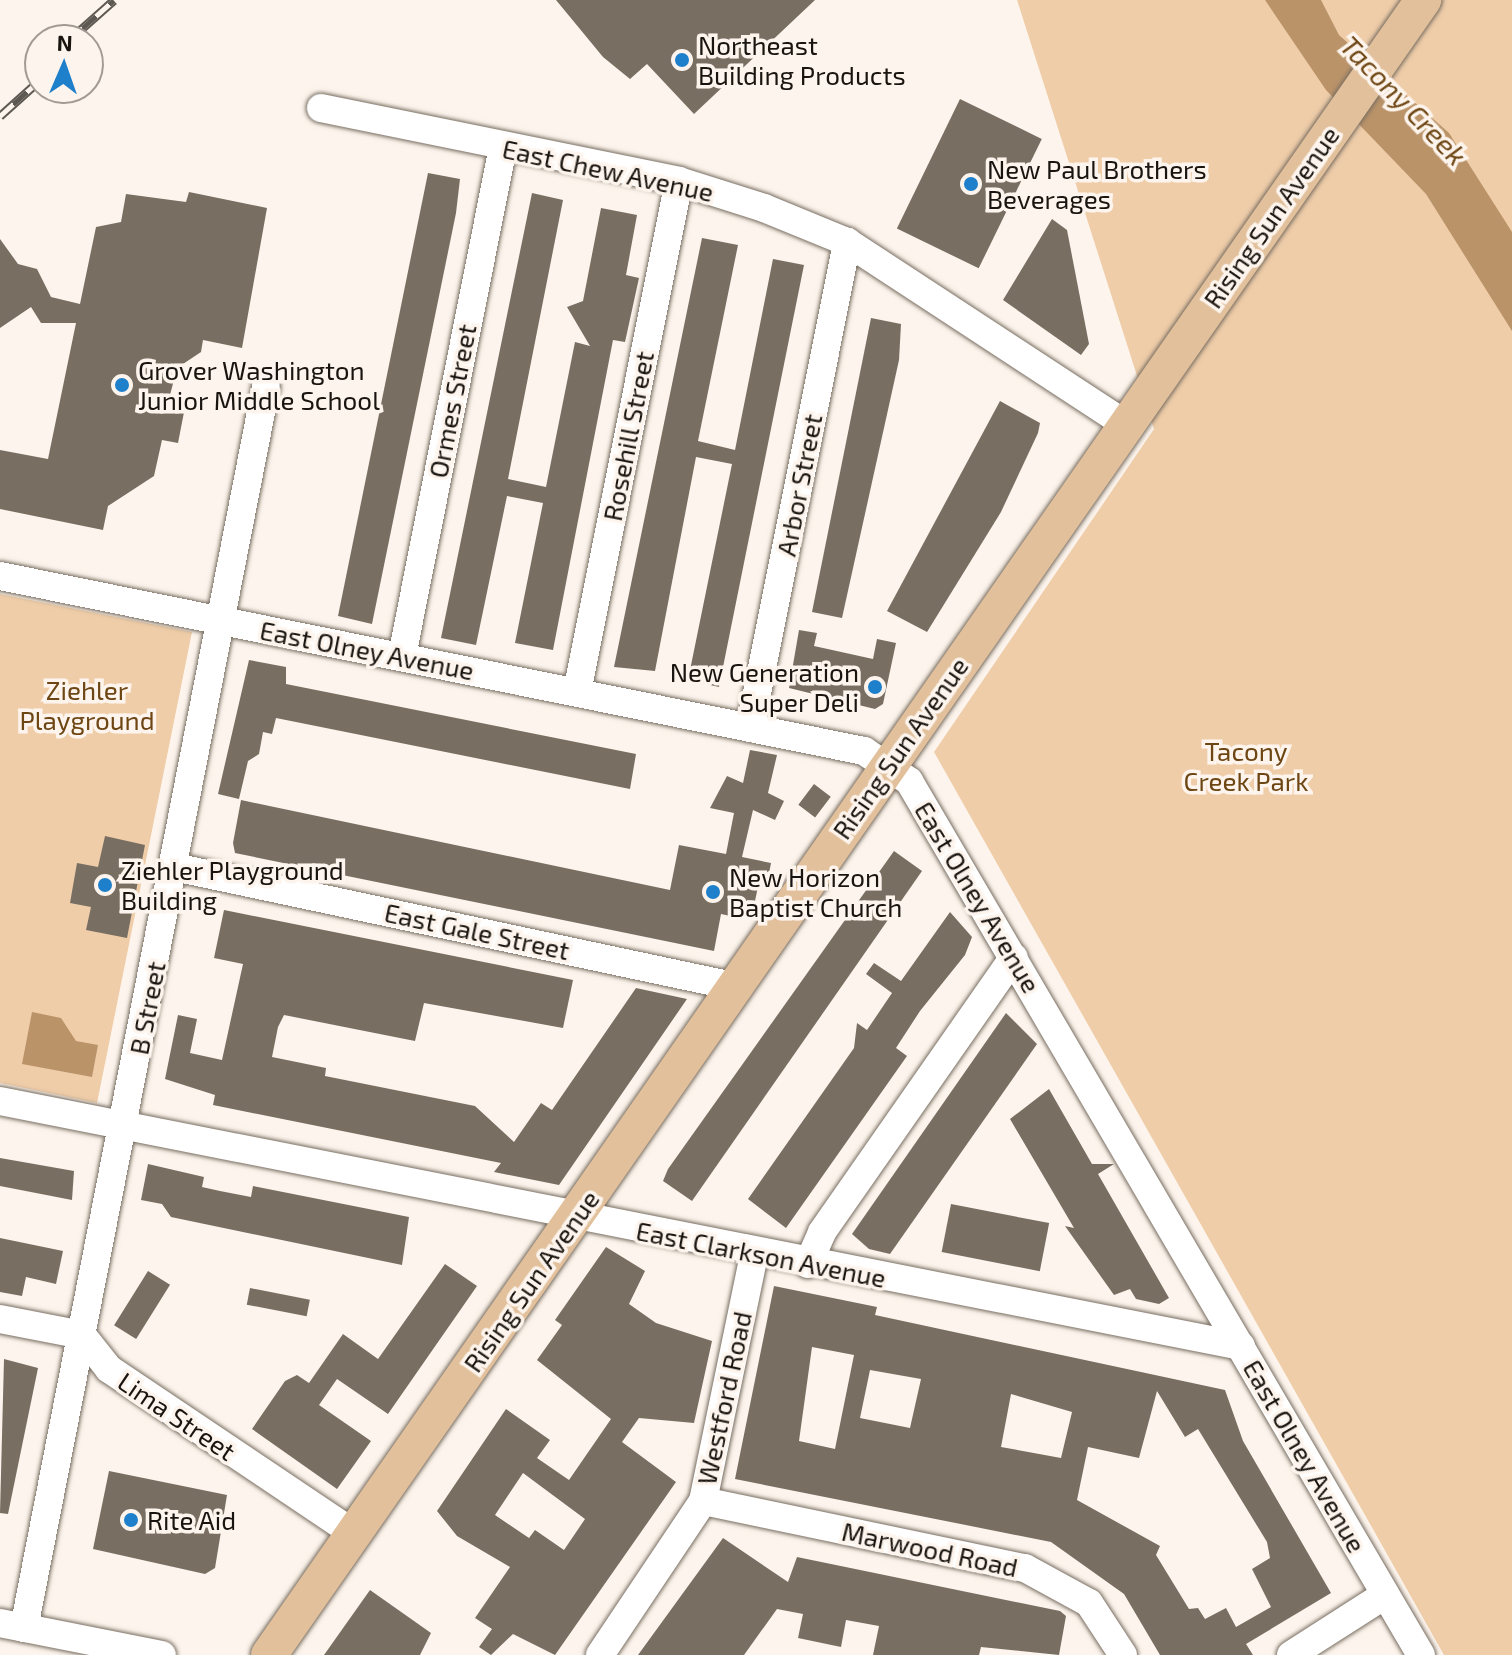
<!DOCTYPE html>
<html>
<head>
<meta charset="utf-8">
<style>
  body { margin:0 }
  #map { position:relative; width:1512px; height:1655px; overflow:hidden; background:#fdf5ed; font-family:"Exo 2",sans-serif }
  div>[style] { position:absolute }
  .green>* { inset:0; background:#efcda9 }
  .water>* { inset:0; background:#ba9369 }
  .building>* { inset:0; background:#796e62; transform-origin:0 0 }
  .roads { filter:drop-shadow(0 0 2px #786d61) drop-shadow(0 0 2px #786d61) }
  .minor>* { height:28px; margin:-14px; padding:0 14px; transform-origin:14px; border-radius:14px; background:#fff }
  .major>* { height:36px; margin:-18px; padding:0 18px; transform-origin:18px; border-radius:18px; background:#e1c09b }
  .rail>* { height:9px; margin-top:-4.5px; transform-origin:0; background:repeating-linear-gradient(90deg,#fdf5ed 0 18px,#5e5852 0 36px); box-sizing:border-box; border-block:2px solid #5e5852 }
  .dots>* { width:22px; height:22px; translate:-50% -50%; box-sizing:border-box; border:4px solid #fdf5ed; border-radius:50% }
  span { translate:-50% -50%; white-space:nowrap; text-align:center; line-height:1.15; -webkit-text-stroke:7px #fdf5ed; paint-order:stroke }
  .poi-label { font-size:26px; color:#19140f }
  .left { translate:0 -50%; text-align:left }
  .right { translate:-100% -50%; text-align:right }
  .street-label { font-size:26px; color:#19140f }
  .park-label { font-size:26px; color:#6e4614 }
  .water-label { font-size:28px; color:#6f4715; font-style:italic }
  .north { position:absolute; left:24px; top:24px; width:80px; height:80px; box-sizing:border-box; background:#fdf5ed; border:2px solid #a29b94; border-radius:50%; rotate:2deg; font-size:22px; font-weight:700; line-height:32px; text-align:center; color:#19140f }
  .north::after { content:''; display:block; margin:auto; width:28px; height:36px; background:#1e7fcb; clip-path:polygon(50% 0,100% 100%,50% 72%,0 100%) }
</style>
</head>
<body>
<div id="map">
  <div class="green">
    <i style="clip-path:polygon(1017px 0,1512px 0,1512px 1655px,1444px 1655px,934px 752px,1154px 429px)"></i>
    <i style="clip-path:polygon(0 594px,192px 632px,97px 1103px,0 1083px)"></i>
  </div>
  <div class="water">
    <i style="clip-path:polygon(1265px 0,1321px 0,1339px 35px,1449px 133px,1512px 232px,1512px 331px,1426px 194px,1326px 90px)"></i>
    <i style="clip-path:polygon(32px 1012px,61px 1018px,76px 1041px,98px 1045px,92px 1077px,22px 1064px)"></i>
  </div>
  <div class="building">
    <i style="clip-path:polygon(556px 0,815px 0,694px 114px,647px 64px,630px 79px,603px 57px)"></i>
    <i style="left:960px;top:99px;width:91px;height:144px;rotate:26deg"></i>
    <i style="clip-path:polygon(428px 173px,460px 179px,456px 213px,372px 624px,338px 616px)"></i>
    <i style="clip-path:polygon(189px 192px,267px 208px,242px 348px,203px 340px,201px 352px,177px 368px,169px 399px,186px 402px,178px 443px,162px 440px,154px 476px,108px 506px,103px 530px,0 509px,0 450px,48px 459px,76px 323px,41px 323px,31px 307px,0 328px,0 239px,18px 264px,37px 269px,51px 297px,80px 304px,96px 227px,121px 222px,126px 194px,186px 202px)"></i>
    <i style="clip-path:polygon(532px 193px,563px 200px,508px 479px,546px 487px,575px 342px,590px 346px,567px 307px,583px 301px,601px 208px,637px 215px,626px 275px,639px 278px,625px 342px,613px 340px,553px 650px,515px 643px,543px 503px,507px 496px,476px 645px,441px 638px)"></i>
    <i style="clip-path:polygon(1052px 219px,1067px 230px,1089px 344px,1081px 355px,1003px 300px)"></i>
    <i style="clip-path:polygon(702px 238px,738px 245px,698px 441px,735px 450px,773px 259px,804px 265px,719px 687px,688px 680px,732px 464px,696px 457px,655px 671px,614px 667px)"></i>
    <i style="clip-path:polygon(871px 318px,901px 324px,899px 360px,842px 618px,812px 612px)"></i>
    <i style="clip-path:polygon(1000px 401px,1040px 423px,1038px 433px,1001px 512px,927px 632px,887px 611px)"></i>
    <i style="clip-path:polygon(799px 630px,817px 633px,814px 646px,873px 659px,877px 639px,896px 643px,883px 704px,875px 709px,789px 688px)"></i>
    <i style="clip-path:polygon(249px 660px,286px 667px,286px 684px,636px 754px,630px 789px,276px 718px,272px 734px,263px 732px,259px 754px,248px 761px,239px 799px,218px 794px)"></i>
    <i style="clip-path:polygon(750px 750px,777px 755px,768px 793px,784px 801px,775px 820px,753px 810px,742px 857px,771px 863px,767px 884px,759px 882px,755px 901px,747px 900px,744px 919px,721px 914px,714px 951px,235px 853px,233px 843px,241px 800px,670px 890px,679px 845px,726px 854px,734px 813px,710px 808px,727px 776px,743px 783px)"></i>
    <i style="left:814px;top:784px;width:21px;height:26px;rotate:37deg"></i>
    <i style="clip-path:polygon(105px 836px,145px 845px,127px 938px,86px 930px,91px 907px,70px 903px,77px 863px,98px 867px)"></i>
    <i style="clip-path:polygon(894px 851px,922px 871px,692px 1201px,663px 1181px,668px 1169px)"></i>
    <i style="clip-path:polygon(224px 910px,573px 980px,563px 1028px,424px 1003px,415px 1041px,284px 1015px,278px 1027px,272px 1057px,326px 1068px,325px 1076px,475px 1106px,514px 1142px,541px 1103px,552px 1110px,636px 988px,687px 999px,559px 1185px,494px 1172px,501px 1163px,213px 1105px,215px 1095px,165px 1079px,178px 1015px,197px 1019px,190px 1053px,222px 1060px,243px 964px,214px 958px)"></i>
    <i style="clip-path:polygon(950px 912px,972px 937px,965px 955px,920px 1011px,896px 1048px,907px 1056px,786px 1228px,748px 1199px,854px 1048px,857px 1023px,867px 1030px,892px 993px,866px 974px,874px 963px,901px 981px)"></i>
    <i style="clip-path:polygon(1006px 1013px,1037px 1044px,890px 1254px,869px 1249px,852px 1234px)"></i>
    <i style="clip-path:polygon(1049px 1089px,1092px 1164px,1114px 1164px,1098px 1174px,1169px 1298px,1159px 1304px,1136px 1299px,1130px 1289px,1114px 1295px,1065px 1226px,1074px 1228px,1010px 1119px)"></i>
    <i style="clip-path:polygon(0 1158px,74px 1171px,72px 1200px,0 1186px)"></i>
    <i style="clip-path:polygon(148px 1164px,204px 1177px,202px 1187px,220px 1191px,251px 1197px,253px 1186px,409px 1217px,402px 1265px,171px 1217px,162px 1204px,141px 1200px)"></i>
    <i style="left:951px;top:1204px;width:100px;height:49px;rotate:11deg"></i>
    <i style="clip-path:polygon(0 1238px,63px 1251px,56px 1284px,26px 1277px,22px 1296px,0 1292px)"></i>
    <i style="clip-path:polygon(evenodd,606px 1247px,645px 1271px,629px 1304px,656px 1323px,712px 1341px,694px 1423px,639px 1418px,622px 1442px,676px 1482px,555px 1655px,513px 1634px,491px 1655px,479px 1647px,492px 1629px,475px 1618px,510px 1567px,457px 1536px,437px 1511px,506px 1409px,550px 1440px,537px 1458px,569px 1480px,611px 1419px,537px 1360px,562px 1325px,555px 1320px,606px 1247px,523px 1473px,585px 1519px,564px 1550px,535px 1530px,529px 1538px,495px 1515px,523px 1473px)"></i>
    <i style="clip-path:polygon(445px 1264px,477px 1286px,388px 1414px,337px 1379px,319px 1405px,371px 1441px,337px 1489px,252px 1429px,285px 1381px,297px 1375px,309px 1383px,343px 1334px,378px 1359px)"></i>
    <i style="left:148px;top:1271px;width:26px;height:64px;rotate:32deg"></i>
    <i style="clip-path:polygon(evenodd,774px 1286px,877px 1307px,875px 1315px,1225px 1390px,1243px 1441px,1331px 1593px,1246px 1644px,1253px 1655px,1160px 1655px,1124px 1594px,1051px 1542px,735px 1479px,774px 1286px,812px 1347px,854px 1355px,835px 1449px,799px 1441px,812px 1347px,774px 1286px,870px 1370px,921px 1379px,910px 1428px,860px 1418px,870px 1370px,774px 1286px,1157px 1391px,1185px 1437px,1198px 1429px,1267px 1542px,1270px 1558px,1252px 1569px,1271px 1607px,1236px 1627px,1226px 1608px,1205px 1619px,1198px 1608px,1189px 1609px,1156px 1555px,1160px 1546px,1077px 1500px,1088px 1447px,1139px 1458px,1157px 1391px,774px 1286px,1011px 1394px,1072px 1412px,1061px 1458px,1001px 1447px,1011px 1394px)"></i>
    <i style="left:250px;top:1288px;width:61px;height:17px;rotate:11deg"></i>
    <i style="clip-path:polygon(4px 1359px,38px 1368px,8px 1514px,0 1513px)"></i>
    <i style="clip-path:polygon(109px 1471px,227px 1495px,215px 1568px,205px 1574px,93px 1549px)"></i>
    <i style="clip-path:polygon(723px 1538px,788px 1582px,797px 1557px,1060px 1611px,1066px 1616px,1059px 1655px,981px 1647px,979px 1655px,873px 1655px,879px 1626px,846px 1620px,841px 1647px,798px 1638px,803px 1614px,777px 1609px,744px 1655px,638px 1655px)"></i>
    <i style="clip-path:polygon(370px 1590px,431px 1633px,420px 1655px,324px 1655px)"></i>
  </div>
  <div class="roads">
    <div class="minor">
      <i style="left:321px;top:108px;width:365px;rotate:11.5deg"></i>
      <i style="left:679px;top:181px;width:89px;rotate:17.6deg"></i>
      <i style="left:764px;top:208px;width:90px;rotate:22.3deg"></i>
      <i style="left:847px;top:242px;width:332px;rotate:33.2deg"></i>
      <i style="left:0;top:576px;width:882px;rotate:11.45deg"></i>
      <i style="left:864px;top:751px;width:54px;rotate:33.7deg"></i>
      <i style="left:909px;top:781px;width:1013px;rotate:59.64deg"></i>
      <i style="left:402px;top:656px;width:519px;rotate:-78.78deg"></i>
      <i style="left:577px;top:692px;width:521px;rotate:-78.71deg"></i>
      <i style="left:750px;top:728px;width:496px;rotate:-78.7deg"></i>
      <i style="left:174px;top:867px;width:572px;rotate:12.02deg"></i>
      <i style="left:0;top:1101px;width:1265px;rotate:11.17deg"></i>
      <i style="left:808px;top:1264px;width:35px;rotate:-66deg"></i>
      <i style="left:822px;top:1232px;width:335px;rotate:-55.1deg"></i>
      <i style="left:0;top:1319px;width:84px;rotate:11deg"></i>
      <i style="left:82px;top:1335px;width:43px;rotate:51.5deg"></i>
      <i style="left:109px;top:1369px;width:293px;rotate:33.9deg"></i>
      <i style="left:703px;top:1501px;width:329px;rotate:11.8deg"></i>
      <i style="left:1025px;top:1568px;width:73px;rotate:28.7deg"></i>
      <i style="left:1089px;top:1603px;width:62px;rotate:56.8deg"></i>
      <i style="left:0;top:1623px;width:165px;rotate:11.2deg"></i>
      <i style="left:24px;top:1628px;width:1264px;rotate:-78.97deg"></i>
      <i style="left:600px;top:1655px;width:185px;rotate:-56.2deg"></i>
      <i style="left:703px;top:1501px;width:251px;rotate:-78.3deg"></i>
      <i style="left:1291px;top:1655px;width:112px;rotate:-32.6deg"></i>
    </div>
    <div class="major">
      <i style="left:269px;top:1655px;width:2018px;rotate:-55.11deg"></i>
    </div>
  </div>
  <div class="rail">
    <i style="left:69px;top:40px;width:60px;rotate:-41.6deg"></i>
    <i style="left:0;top:116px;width:54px;rotate:-42deg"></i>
  </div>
  <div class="dots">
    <i style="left:682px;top:60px;background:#1e7fcb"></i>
    <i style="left:971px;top:184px;background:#1e7fcb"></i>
    <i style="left:122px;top:385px;background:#1e7fcb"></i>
    <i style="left:875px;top:687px;background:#1e7fcb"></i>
    <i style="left:105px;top:885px;background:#1e7fcb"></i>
    <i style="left:713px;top:892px;background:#1e7fcb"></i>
    <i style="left:131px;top:1520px;background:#1e7fcb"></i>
  </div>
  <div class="poi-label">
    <span class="left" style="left:698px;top:60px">Northeast<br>Building Products</span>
    <span class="left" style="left:987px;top:184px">New Paul Brothers<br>Beverages</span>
    <span class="left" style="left:138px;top:385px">Grover Washington<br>Junior Middle School</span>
    <span class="right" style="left:859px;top:687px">New Generation<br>Super Deli</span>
    <span class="left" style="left:121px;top:885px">Ziehler Playground<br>Building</span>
    <span class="left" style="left:729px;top:892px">New Horizon<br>Baptist Church</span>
    <span class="left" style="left:147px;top:1520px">Rite Aid</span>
  </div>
  <div class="street-label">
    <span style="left:608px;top:170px;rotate:12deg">East Chew Avenue</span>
    <span style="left:1271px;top:217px;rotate:-55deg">Rising Sun Avenue</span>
    <span style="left:452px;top:401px;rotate:-79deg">Ormes Street</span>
    <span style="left:628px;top:436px;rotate:-79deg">Rosehill Street</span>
    <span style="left:799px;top:485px;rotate:-79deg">Arbor Street</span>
    <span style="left:367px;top:650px;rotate:11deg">East Olney Avenue</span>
    <span style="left:900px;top:748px;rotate:-55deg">Rising Sun Avenue</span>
    <span style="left:978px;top:897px;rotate:59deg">East Olney Avenue</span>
    <span style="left:477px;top:931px;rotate:12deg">East Gale Street</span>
    <span style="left:147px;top:1008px;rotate:-79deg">B Street</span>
    <span style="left:761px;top:1254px;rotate:11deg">East Clarkson Avenue</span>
    <span style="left:531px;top:1281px;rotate:-55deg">Rising Sun Avenue</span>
    <span style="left:724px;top:1398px;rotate:-78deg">Westford Road</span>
    <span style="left:177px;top:1416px;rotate:34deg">Lima Street</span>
    <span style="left:1305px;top:1456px;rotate:60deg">East Olney Avenue</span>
    <span style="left:930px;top:1549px;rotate:12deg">Marwood Road</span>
  </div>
  <div class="park-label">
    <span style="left:87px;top:705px">Ziehler<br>Playground</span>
    <span style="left:1246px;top:766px">Tacony<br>Creek Park</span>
  </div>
  <div class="water-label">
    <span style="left:1404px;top:100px;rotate:46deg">Tacony Creek</span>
  </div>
  <div class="north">N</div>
</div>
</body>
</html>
